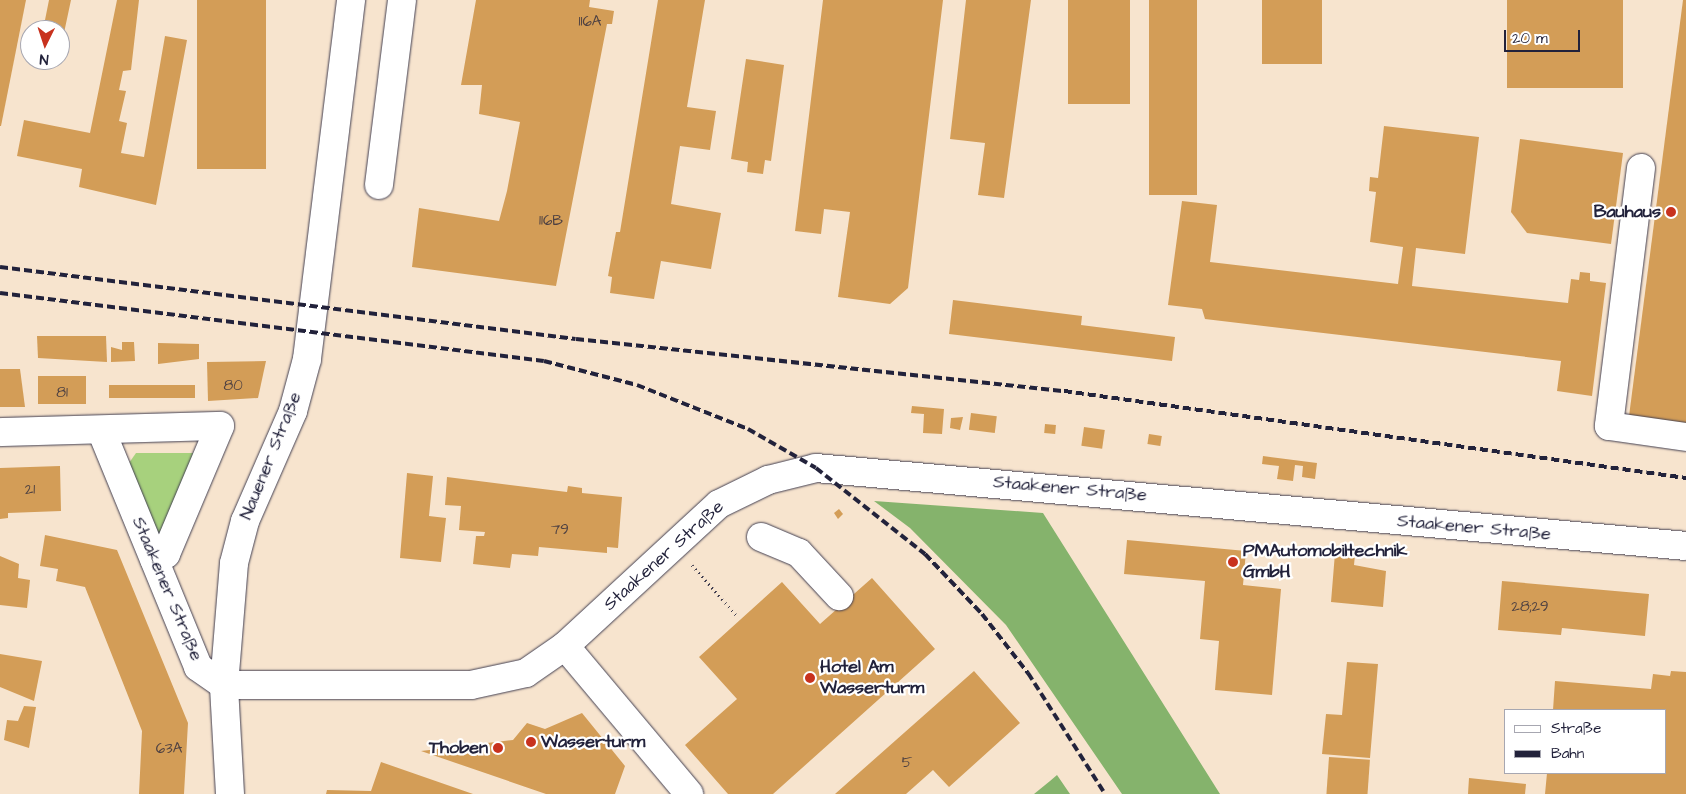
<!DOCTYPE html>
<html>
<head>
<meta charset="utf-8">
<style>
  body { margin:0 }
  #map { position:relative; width:1686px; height:794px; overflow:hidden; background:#f7e4ce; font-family:"Architects Daughter",sans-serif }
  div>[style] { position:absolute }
  .green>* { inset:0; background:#a7d17d }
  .forest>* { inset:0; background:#85b36c }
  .building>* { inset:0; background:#d39d57; transform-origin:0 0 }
  .path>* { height:3px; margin-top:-1.5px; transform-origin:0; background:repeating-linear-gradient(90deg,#423f51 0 1px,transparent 0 5px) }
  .roads { filter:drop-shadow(0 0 1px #423f51) drop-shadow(0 0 1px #423f51) }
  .minor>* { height:28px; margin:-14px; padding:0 14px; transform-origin:14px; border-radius:14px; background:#fff }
  .rail>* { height:4px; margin-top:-2px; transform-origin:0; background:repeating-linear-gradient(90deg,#22223b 0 8px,transparent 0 12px) }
  .dots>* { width:14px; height:14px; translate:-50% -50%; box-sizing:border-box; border:2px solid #fff; border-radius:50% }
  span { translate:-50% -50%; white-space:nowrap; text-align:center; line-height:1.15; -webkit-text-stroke:4.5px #fff; paint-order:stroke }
  .number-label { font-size:15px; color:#4e4142 }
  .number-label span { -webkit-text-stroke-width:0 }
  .poi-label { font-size:18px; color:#22223b; font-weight:700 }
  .right { translate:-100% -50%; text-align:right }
  .left { translate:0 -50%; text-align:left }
  .street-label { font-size:18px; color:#22223b }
  .legend { position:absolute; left:1504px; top:709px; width:162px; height:65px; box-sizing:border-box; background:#fff; border:1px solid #a7a7b1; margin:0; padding:6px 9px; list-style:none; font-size:15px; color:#22223b }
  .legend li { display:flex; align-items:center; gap:10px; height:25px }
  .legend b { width:25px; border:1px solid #a7a7b1 }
  .north { position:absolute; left:20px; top:20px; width:50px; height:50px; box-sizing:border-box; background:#fff; border:1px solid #a7a7b1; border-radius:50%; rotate:184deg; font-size:14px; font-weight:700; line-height:20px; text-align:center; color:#22223b }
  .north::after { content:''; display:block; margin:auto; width:18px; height:22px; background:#c8321e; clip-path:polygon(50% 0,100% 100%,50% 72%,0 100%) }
  .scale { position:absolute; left:1504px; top:30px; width:76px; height:22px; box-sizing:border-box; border:2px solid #22223b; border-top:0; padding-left:6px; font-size:15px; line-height:18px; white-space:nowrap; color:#22223b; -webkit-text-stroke:4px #fff; paint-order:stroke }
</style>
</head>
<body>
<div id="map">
  <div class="green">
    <i style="clip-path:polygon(136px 453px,197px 453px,161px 541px,129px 463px)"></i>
  </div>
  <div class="forest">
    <i style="clip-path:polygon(874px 501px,1043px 513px,1220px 794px,1122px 794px,1006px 625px,910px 528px)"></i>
    <i style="clip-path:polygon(1057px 775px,1070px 794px,1034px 794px,1050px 781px)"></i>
  </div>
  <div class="building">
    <i style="clip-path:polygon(0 0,26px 0,1px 126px,0 126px)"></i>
    <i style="clip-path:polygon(49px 0,71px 0,61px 47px,60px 30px,43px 30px)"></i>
    <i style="clip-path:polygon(117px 0,139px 0,131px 70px,123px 71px,119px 90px,126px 91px,119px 121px,127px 123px,121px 153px,144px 157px,165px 36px,187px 40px,156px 205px,79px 187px,82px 169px,17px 156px,24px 120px,90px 133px)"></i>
    <i style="left:197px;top:0;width:69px;height:169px"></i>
    <i style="clip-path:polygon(476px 0,590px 0,589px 7px,614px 11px,612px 24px,607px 24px,556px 286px,412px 267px,419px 208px,499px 221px,507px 191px,520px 122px,479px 114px,482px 85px,461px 85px)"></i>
    <i style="clip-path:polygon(658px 0,705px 0,687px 107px,716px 111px,710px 150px,680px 146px,671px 204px,721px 213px,711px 269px,661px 261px,654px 299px,610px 293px,612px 277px,608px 276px,616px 232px,620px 232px)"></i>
    <i style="clip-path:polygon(823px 0,943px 0,908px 288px,890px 304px,838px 297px,850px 212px,824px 209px,821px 234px,795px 231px)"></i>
    <i style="clip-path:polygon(966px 0,1031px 0,1004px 198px,978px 195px,985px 143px,950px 139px)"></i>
    <i style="left:1068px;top:0;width:62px;height:104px"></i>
    <i style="left:1149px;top:0;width:48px;height:195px"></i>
    <i style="left:1262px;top:0;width:60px;height:64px"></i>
    <i style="left:1507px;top:0;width:116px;height:88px"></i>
    <i style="clip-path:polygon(1683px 0,1686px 0,1686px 432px,1628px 424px)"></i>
    <i style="clip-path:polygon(746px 59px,784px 65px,771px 161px,765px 160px,763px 174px,747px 172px,748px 162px,731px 159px)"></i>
    <i style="clip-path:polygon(1384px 126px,1479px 137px,1465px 254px,1416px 248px,1412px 286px,1568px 303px,1571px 279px,1579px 280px,1580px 272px,1590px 273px,1590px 281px,1606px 283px,1592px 396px,1557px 391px,1561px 361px,1205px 319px,1202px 309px,1168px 305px,1182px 201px,1217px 205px,1210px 262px,1398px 284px,1403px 247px,1370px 242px,1376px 192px,1369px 191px,1370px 177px,1378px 178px)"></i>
    <i style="clip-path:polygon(1520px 139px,1623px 153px,1611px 244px,1527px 233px,1511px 212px)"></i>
    <i style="clip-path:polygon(953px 300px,1082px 316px,1081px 325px,1175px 337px,1172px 361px,949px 334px)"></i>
    <i style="clip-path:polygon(37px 336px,106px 336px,107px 362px,38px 358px)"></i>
    <i style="clip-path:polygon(122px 342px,134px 342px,135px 361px,111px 362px,111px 347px,122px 350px)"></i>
    <i style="clip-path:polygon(158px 343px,199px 344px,199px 359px,158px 364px)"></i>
    <i style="clip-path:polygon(266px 361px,258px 398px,208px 401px,207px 362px)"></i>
    <i style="clip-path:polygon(0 369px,20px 369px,25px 407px,0 407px)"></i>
    <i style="left:86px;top:376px;width:28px;height:48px;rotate:90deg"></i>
    <i style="left:195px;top:385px;width:13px;height:86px;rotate:90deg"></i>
    <i style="clip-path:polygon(912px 406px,944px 409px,942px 434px,923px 433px,924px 414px,911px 413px)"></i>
    <i style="left:971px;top:413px;width:26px;height:17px;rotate:7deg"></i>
    <i style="clip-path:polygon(963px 417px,960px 430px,950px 428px,951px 418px)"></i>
    <i style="left:1045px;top:424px;width:11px;height:9px;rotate:5deg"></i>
    <i style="left:1084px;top:427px;width:21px;height:19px;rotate:8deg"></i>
    <i style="left:1149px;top:434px;width:13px;height:10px;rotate:9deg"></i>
    <i style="clip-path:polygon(1263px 456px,1317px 463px,1315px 479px,1302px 477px,1303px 466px,1295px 465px,1293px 481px,1277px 479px,1279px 466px,1262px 464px)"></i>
    <i style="clip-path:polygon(60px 466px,61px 511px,8px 513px,8px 518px,0 519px,0 468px)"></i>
    <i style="clip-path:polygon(407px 473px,433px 476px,429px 516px,446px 518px,441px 562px,400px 558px)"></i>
    <i style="clip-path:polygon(447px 477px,567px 492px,568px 486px,582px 488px,582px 493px,622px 497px,618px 548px,607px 547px,607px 553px,539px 547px,538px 556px,512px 554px,510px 568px,473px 564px,476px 536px,484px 536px,485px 532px,459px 530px,461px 506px,445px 505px)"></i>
    <i style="clip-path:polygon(839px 509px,843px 514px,838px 519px,834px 513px)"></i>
    <i style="clip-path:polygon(45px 535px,117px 550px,188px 723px,184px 794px,139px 794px,142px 731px,85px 587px,56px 581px,58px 569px,40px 566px)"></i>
    <i style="clip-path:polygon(1127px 540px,1246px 551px,1243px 585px,1281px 589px,1272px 695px,1215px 690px,1219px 641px,1200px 639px,1205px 581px,1124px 574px)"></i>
    <i style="clip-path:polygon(1335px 553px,1355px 555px,1354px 565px,1386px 571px,1383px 607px,1331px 602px)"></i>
    <i style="clip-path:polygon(0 556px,19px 564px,18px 578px,30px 580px,27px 608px,0 605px)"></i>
    <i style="clip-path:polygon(872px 578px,935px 649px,773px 794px,728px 794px,685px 745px,737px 699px,699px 657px,782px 582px,820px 624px)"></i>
    <i style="clip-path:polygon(1502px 581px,1649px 594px,1645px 636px,1562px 628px,1561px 635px,1498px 630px)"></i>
    <i style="clip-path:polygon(0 654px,42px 661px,34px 701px,0 687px)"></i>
    <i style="clip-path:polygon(1347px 662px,1378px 664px,1370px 758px,1322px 754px,1326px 714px,1342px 715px)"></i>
    <i style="clip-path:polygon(974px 671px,1020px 723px,949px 787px,933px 770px,906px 794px,835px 794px)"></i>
    <i style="clip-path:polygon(1671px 671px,1686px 672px,1686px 794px,1545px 794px,1547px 773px,1665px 773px,1665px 710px,1553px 710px,1555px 681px,1651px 689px,1653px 674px,1670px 676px)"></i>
    <i style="clip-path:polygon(24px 706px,36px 707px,29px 748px,4px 740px,7px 720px,18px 721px)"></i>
    <i style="clip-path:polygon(582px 713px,625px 766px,615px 794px,546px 794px,421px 751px,513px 740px,527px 723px,545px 729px)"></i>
    <i style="left:1329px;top:757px;width:41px;height:37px;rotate:4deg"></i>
    <i style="clip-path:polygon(381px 762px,473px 794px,326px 794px,327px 790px,371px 791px)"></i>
    <i style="clip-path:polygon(1469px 778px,1526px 784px,1525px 794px,1468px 794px)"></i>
  </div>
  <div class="path">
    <i style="left:692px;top:565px;width:69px;rotate:48.5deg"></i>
  </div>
  <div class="roads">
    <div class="minor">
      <i style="left:1641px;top:168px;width:260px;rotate:97.1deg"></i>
      <i style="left:1609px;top:426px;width:78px;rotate:8.1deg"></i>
      <i style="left:379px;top:185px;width:186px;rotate:-82.9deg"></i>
      <i style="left:101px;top:430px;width:256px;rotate:67.7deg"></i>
      <i style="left:198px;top:667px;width:32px;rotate:35deg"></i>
      <i style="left:224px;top:685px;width:247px"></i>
      <i style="left:471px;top:685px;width:56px;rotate:-12.3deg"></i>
      <i style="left:526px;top:673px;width:47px;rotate:-34.7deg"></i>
      <i style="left:565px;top:646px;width:209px;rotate:-42.7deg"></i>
      <i style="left:719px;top:504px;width:55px;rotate:-26.1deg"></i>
      <i style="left:768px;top:480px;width:49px;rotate:-14deg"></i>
      <i style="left:816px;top:468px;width:873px;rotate:5.12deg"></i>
      <i style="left:0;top:432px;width:220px;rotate:-1.6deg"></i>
      <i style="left:220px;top:426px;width:139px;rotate:112.9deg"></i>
      <i style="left:166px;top:554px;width:13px;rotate:153deg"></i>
      <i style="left:761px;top:537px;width:41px;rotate:22.8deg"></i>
      <i style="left:799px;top:553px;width:59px;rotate:47.1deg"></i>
      <i style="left:565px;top:646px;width:193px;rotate:50deg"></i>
      <i style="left:230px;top:794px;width:109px;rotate:-93.2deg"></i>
      <i style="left:224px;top:685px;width:122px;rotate:-85.3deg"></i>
      <i style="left:234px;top:563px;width:43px;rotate:-75.3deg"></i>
      <i style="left:245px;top:521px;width:120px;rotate:-66.4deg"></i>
      <i style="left:293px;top:411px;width:54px;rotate:-74.9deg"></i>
      <i style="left:307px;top:359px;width:362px;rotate:-83deg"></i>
    </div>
  </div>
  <div class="rail">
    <i style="left:0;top:267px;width:580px;rotate:7.13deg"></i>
    <i style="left:576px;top:339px;width:491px;rotate:6.1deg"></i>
    <i style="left:1064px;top:391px;width:628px;rotate:7.96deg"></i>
    <i style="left:0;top:293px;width:548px;rotate:7.13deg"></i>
    <i style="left:544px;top:361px;width:96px;rotate:14.5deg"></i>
    <i style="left:637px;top:385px;width:119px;rotate:21.6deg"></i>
    <i style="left:748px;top:429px;width:78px;rotate:29.8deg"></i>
    <i style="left:816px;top:468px;width:139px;rotate:38.3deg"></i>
    <i style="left:925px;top:554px;width:83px;rotate:46.5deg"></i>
    <i style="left:982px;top:614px;width:75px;rotate:52.1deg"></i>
    <i style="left:1028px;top:673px;width:143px;rotate:57.5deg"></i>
  </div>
  <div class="dots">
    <i style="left:1671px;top:212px;background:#c8321e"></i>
    <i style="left:1233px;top:562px;background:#c8321e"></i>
    <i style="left:810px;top:678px;background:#c8321e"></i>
    <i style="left:531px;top:742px;background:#c8321e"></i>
    <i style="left:498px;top:748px;background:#c8321e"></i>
  </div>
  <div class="number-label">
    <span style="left:590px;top:22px">116A</span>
    <span style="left:551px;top:221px">116B</span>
    <span style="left:233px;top:386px">80</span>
    <span style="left:62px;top:393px">81</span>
    <span style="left:30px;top:490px">21</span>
    <span style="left:560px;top:530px">79</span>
    <span style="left:1530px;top:607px">28;29</span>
    <span style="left:169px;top:749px">63A</span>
    <span style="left:907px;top:763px">5</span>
  </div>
  <div class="poi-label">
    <span class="right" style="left:1661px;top:212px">Bauhaus</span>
    <span class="left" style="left:1243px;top:562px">PMAutomobiltechnik<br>GmbH</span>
    <span class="left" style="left:820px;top:678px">Hotel Am<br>Wasserturm</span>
    <span class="left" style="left:541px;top:742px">Wasserturm</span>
    <span class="right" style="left:488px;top:748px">Thoben</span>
  </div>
  <div class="street-label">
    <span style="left:271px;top:456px;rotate:-68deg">Nauener Straße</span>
    <span style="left:1070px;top:489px;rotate:5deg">Staakener Straße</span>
    <span style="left:1474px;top:528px;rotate:5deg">Staakener Straße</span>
    <span style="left:664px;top:556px;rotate:-42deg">Staakener Straße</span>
    <span style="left:167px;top:589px;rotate:67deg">Staakener Straße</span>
  </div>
  <ul class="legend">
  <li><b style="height:6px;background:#fff"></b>Straße</li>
  <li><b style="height:6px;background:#22223b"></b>Bahn</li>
  </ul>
  <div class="north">N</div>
  <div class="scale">20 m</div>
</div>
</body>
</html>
